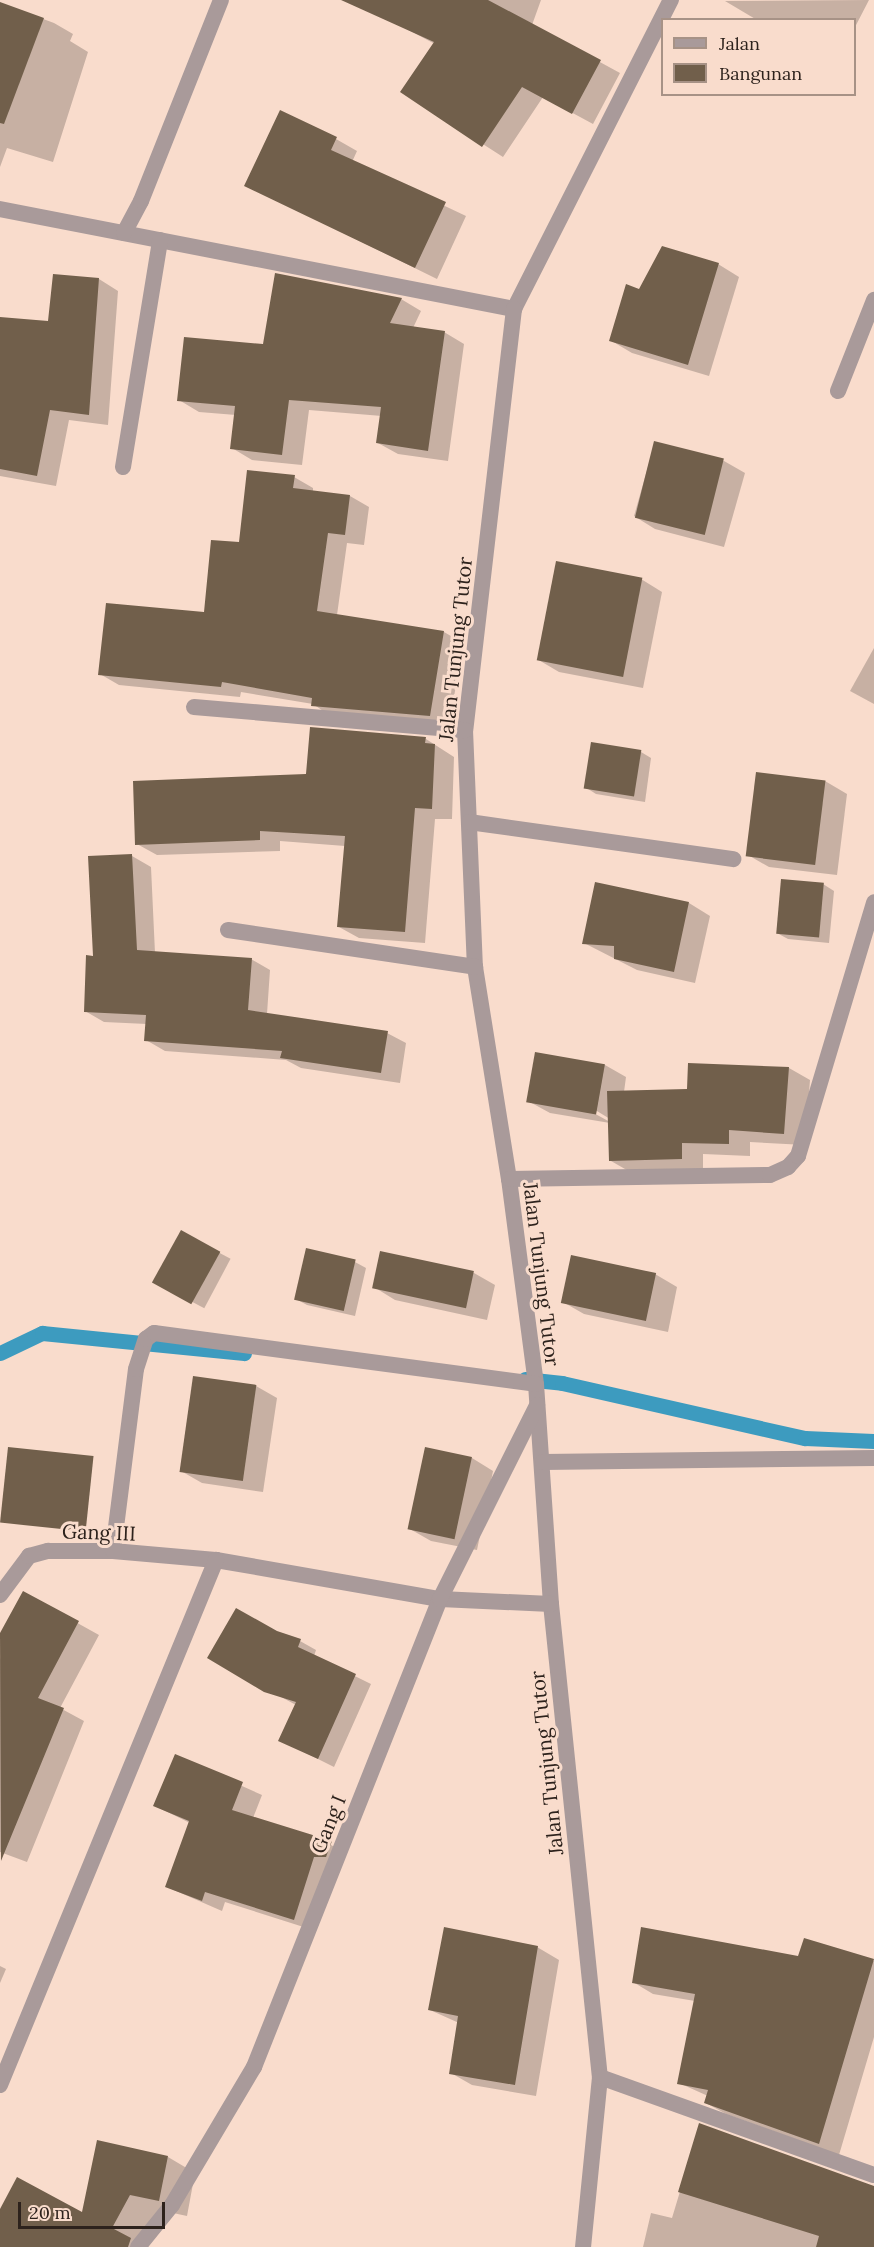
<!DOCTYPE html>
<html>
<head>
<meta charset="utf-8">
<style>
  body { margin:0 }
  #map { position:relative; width:874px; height:2247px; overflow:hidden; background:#f9dccc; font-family:Lora,serif }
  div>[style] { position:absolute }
  .shadow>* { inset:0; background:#0003; transform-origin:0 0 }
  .stream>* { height:15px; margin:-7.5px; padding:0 7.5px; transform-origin:7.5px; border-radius:7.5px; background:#3d9bbf }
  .building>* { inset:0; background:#715f4b; transform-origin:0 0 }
  .minor>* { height:16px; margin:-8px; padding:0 8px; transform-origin:8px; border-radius:8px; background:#a99a9a }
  span { translate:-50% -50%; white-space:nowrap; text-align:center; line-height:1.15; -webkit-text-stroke:6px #f9dccc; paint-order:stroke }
  .street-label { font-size:20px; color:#2d221c }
  .legend { position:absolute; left:661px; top:18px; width:195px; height:78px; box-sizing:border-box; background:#f9dccc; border:2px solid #a79286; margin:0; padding:8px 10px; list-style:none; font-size:18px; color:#2d221c }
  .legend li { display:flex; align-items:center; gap:12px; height:30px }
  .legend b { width:30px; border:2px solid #a79286 }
  .scale { position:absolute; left:18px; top:2202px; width:147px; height:27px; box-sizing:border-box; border:3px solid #2d221c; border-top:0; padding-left:8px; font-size:18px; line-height:21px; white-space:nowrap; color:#2d221c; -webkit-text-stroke:4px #f9dccc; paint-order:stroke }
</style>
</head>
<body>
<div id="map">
  <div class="shadow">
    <i style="clip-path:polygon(410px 0,541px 0,532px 25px,620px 73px,593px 124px,543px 97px,503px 157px,402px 92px,435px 44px,399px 25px)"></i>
    <i style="clip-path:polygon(869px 0,854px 29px,854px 20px,757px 20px,725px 1px)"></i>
    <i style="clip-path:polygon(0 3px,54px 23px,73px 34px,70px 41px,88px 52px,53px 162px,7px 148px,0 167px)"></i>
    <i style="clip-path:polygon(336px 139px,357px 151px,352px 162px,466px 216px,437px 279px,246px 185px)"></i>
    <i style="clip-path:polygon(718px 264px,739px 277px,709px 376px,632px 353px,610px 340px,639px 291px)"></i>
    <i style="clip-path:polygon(99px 279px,118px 291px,108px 425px,69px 420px,56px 486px,0 476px,0 318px,50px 323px)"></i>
    <i style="clip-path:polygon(401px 299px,421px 311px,413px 328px,444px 332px,464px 344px,448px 461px,398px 454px,378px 443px,382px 416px,309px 410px,302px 465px,252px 460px,232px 448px,236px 415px,199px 412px,179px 400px,264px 346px)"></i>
    <i style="clip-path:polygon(655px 442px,724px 461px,745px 473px,724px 547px,655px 529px,634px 516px)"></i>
    <i style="clip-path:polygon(294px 477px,313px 488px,313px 492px,350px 496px,369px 507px,364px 545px,347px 543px,337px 615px,444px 632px,463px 643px,449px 727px,332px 717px,313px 704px,241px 692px,240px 697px,119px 685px,100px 674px,205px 614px,241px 544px)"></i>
    <i style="clip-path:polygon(641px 579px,662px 592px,643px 688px,559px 672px,537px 659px)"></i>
    <i style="clip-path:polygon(874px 648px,874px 704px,850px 691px)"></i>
    <i style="clip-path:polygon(426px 739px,454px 757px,452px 819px,435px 819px,425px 943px,359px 938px,339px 927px,345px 846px,280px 841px,280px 851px,157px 855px,137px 844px,307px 776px)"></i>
    <i style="clip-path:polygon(641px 752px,651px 758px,645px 802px,596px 794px,585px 787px)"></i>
    <i style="clip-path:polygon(825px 781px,847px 794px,837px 875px,769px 867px,748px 855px)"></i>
    <i style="clip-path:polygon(132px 856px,151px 867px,155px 953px,251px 959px,270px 970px,267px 1014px,387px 1033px,406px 1043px,400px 1083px,301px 1068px,286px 1060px,165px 1051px,146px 1040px,147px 1024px,104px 1022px,85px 1011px,94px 957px)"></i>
    <i style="clip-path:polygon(596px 884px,689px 903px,710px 916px,695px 983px,637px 970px,584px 943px)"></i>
    <i style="clip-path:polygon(823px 884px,834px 891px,829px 943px,788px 939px,777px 933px)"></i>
    <i style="clip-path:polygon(evenodd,605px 1065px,626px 1077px,624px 1092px,689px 1090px,789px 1068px,810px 1080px,805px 1145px,750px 1142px,750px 1156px,703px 1154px,703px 1170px,632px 1173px,611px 1161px,610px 1123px,550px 1113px,528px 1101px,605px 1065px,592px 1108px,610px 1119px,610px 1122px,590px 1111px,592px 1108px)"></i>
    <i style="left:182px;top:1233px;width:55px;height:56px;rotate:28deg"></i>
    <i style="clip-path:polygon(355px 1262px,366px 1268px,355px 1316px,307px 1305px,296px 1299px)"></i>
    <i style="clip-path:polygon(474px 1273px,495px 1285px,487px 1320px,395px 1300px,374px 1287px)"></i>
    <i style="clip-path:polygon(655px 1274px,677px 1287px,668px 1332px,584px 1314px,563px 1302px)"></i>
    <i style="clip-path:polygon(256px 1386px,277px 1398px,263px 1492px,202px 1483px,181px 1471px)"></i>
    <i style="clip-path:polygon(426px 1449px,472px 1458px,493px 1471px,477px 1550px,431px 1541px,410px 1529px)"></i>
    <i style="clip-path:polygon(27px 1595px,99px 1635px,60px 1708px,84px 1721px,27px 1862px,0 1852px,0 1660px)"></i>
    <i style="clip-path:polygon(276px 1632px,300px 1641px,316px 1650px,314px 1656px,371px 1684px,334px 1767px,280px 1740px,296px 1705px,209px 1658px)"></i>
    <i style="clip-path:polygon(175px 1756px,262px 1795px,253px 1818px,320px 1839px,340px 1850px,313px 1930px,225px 1902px,222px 1911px,167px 1887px,190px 1823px,155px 1806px)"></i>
    <i style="clip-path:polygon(805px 1940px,874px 1961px,874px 2037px,839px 2155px,726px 2114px,706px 2103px,708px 2096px,679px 2083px,695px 2001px,653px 1994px,633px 1982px,799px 1957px)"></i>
    <i style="clip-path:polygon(537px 1947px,559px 1960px,536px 2096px,472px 2085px,451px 2073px,459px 2023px,430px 2010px)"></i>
    <i style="clip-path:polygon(0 1966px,6px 1969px,0 1983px)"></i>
    <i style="clip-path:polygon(700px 2125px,874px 2187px,874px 2247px,643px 2247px,651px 2213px,672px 2218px)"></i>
    <i style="clip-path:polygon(168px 2157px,195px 2173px,187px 2216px,159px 2210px,138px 2247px,0 2247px,0 2213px,83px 2214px)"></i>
  </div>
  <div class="stream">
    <i style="left:0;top:1353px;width:47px;rotate:-25.5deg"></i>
    <i style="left:42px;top:1333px;width:203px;rotate:5.7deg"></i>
    <i style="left:525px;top:1379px;width:37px;rotate:6deg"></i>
    <i style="left:562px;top:1383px;width:249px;rotate:12.8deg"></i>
    <i style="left:805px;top:1438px;width:69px;rotate:2.5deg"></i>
  </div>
  <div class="building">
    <i style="clip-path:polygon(341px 0,488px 0,601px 60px,572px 114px,522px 87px,482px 147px,400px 92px,434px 42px)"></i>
    <i style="clip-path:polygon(0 2px,44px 18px,4px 124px,0 123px)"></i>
    <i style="clip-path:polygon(280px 110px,337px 137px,331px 150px,446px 202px,415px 268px,244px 186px)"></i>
    <i style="clip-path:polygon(662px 246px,719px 263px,688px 365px,609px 341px,626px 284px,639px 289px)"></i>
    <i style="clip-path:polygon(275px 273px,402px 298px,390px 323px,445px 331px,428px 451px,376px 443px,381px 407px,289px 400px,282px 455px,230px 449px,235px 406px,177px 401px,184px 337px,263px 344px)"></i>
    <i style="clip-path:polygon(53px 274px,99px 278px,89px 415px,50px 410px,37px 476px,0 469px,0 317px,48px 321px)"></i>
    <i style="left:654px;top:441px;width:72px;height:79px;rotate:14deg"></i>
    <i style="clip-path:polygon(247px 470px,295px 475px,293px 488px,350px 495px,345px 535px,328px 533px,317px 611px,444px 631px,430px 716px,311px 706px,312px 698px,222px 682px,221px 687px,98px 675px,106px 603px,204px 612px,211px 540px,239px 542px)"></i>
    <i style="left:556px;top:561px;width:88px;height:101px;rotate:11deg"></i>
    <i style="clip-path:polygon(310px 727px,426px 737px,425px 743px,435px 744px,432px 809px,415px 808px,405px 932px,337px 927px,345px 836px,260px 831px,260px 840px,135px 845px,133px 781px,306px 774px)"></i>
    <i style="left:591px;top:742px;width:51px;height:47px;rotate:9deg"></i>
    <i style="left:756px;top:772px;width:70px;height:85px;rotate:7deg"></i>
    <i style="clip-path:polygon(132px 854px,137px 950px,252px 958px,248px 1010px,388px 1031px,381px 1073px,280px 1058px,282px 1051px,144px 1041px,146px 1015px,84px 1012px,86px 955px,93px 956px,88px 856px)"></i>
    <i style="left:781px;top:879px;width:43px;height:55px;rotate:5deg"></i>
    <i style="clip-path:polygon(595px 882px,689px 902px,674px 972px,614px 959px,614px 946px,582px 944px)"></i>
    <i style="left:535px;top:1052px;width:71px;height:51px;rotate:10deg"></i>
    <i style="clip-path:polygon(688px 1063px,789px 1067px,784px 1134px,729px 1130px,729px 1144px,682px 1143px,682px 1159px,609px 1161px,607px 1091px,687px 1089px)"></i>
    <i style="left:181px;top:1230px;width:45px;height:60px;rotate:29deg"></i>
    <i style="left:306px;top:1248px;width:51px;height:53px;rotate:13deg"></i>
    <i style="left:380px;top:1251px;width:96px;height:38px;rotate:12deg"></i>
    <i style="left:571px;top:1255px;width:87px;height:49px;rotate:12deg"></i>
    <i style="left:193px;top:1376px;width:64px;height:97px;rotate:8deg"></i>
    <i style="left:8px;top:1447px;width:86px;height:76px;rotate:6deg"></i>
    <i style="left:425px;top:1447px;width:48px;height:84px;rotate:12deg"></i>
    <i style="clip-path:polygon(23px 1591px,79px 1621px,38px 1698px,64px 1708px,1px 1861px,0 1633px)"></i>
    <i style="clip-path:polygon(236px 1608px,277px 1631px,301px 1639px,298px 1647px,356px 1674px,318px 1759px,278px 1741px,296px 1702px,264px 1692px,207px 1658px)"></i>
    <i style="clip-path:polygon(175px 1754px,243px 1782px,232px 1810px,332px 1841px,326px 1857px,314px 1857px,294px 1920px,205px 1892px,202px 1901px,165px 1887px,189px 1821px,153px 1806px)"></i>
    <i style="clip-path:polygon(444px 1927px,538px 1946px,515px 2085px,449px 2074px,458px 2016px,428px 2010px)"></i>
    <i style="clip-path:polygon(641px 1927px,798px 1956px,804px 1938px,874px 1959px,819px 2144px,704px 2103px,708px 2090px,677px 2084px,695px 1994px,632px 1983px)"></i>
    <i style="clip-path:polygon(699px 2123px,874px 2186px,874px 2247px,816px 2247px,819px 2236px,678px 2192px)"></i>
    <i style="clip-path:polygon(97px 2140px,168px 2156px,159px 2201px,130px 2195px,112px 2228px,131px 2238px,128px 2247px,0 2247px,0 2209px,17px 2177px,82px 2212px)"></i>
  </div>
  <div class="minor">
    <i style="left:0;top:209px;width:524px;rotate:11.01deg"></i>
    <i style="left:514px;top:309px;width:347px;rotate:-63.1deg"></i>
    <i style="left:124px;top:233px;width:36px;rotate:-62deg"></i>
    <i style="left:141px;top:201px;width:216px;rotate:-68.3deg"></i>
    <i style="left:514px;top:309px;width:424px;rotate:96.6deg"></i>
    <i style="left:465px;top:730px;width:237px;rotate:87.6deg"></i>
    <i style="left:475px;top:967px;width:215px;rotate:80.9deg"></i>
    <i style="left:509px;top:1179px;width:207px;rotate:82.5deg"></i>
    <i style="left:536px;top:1384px;width:221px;rotate:86.1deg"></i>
    <i style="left:551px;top:1604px;width:476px;rotate:84.1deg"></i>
    <i style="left:600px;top:2077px;width:171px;rotate:95.7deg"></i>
    <i style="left:838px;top:391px;width:98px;rotate:-68.4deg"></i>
    <i style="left:123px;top:467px;width:230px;rotate:-80.7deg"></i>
    <i style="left:194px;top:707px;width:272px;rotate:4.9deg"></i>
    <i style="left:469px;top:822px;width:267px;rotate:8deg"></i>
    <i style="left:228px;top:930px;width:250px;rotate:8.5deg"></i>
    <i style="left:509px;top:1179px;width:261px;rotate:-0.9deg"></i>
    <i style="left:770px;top:1175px;width:20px;rotate:-24deg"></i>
    <i style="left:788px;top:1167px;width:15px;rotate:-48deg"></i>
    <i style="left:798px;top:1156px;width:265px;rotate:-73.3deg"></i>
    <i style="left:543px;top:1462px;width:331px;rotate:-0.7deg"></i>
    <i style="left:113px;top:1551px;width:183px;rotate:-82.8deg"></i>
    <i style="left:136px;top:1369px;width:32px;rotate:-72deg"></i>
    <i style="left:146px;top:1339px;width:10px;rotate:-37deg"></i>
    <i style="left:154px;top:1333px;width:385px;rotate:7.6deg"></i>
    <i style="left:0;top:1595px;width:49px;rotate:-53.4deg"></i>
    <i style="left:29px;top:1556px;width:20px;rotate:-15deg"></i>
    <i style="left:48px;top:1551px;width:65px"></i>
    <i style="left:113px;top:1551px;width:103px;rotate:5deg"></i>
    <i style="left:216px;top:1560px;width:227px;rotate:9.9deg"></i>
    <i style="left:440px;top:1599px;width:111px;rotate:2.6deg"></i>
    <i style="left:600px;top:2077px;width:291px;rotate:19.7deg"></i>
    <i style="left:0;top:2085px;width:568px;rotate:-67.64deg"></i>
    <i style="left:138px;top:2247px;width:54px;rotate:-51deg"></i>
    <i style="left:172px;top:2205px;width:161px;rotate:-59.3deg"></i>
    <i style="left:254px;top:2067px;width:504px;rotate:-68.33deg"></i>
    <i style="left:440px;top:1599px;width:217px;rotate:-63.4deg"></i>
  </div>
  <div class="street-label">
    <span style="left:455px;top:649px;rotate:-84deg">Jalan Tunjung Tutor</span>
    <span style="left:542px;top:1274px;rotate:83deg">Jalan Tunjung Tutor</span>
    <span style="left:99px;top:1532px;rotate:2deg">Gang III</span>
    <span style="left:546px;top:1763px;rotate:-96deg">Jalan Tunjung Tutor</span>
    <span style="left:328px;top:1824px;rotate:-68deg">Gang I</span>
  </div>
  <ul class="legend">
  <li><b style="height:8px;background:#a99a9a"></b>Jalan</li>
  <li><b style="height:16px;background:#715f4b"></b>Bangunan</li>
  </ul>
  <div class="scale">20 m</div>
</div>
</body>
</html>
